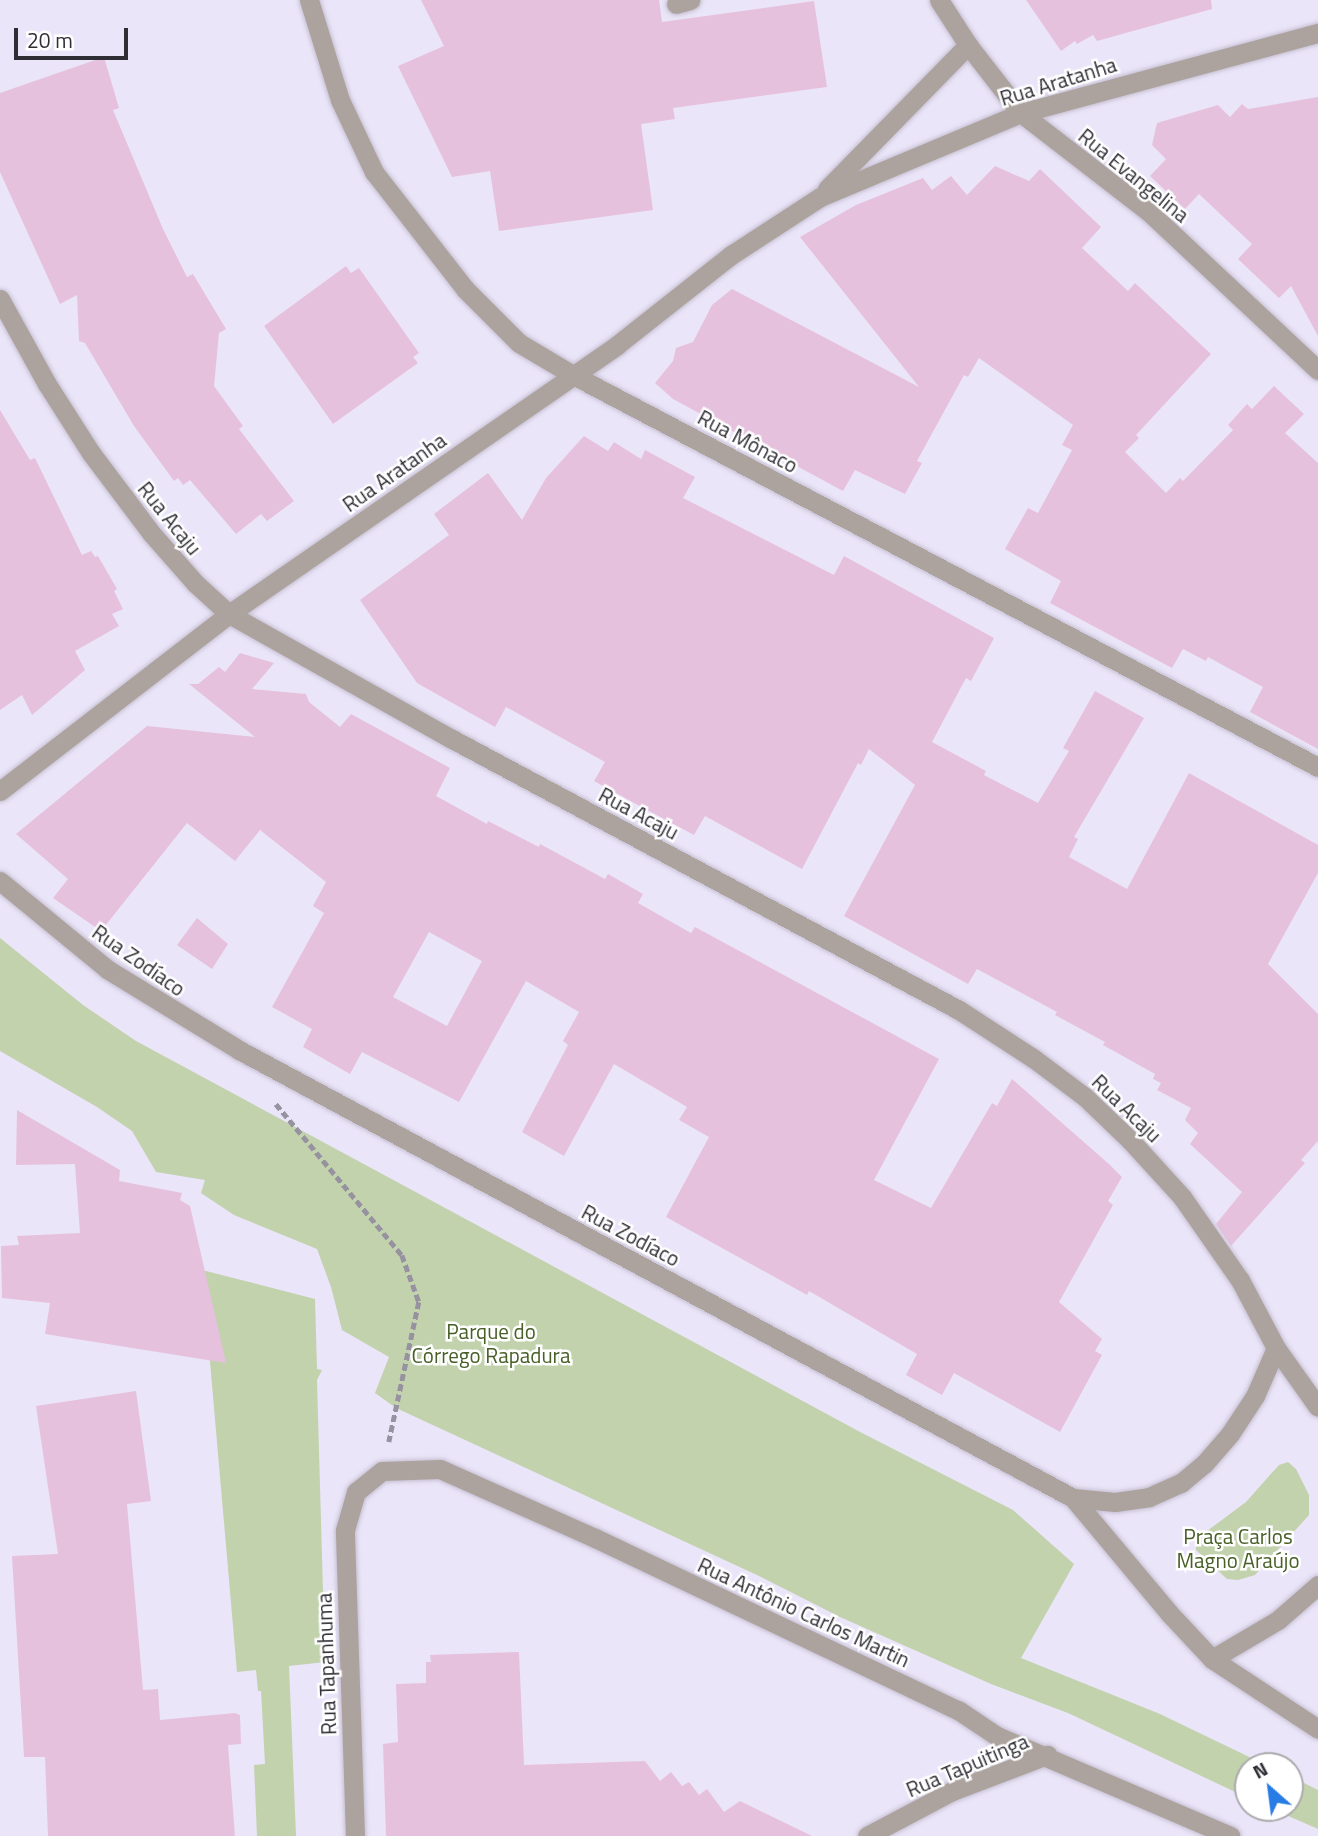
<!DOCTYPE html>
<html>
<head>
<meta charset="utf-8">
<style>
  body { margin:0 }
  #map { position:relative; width:1318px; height:1836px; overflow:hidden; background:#ebe5f9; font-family:"Titillium Web",sans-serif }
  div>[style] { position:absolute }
  .green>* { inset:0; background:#c1d2ad }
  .building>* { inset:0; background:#e6c1dd }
  .path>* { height:4.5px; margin-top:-2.25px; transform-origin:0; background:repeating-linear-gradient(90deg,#9692a0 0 7px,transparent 0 10.5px) }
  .roads { filter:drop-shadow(0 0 2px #c6c0d2) drop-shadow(0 0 2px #c6c0d2) }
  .service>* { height:19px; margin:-9.5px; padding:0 9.5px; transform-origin:9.5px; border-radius:9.5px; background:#aca39e }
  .minor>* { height:19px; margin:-9.5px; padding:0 9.5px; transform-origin:9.5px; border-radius:9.5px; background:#aca39e }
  span { translate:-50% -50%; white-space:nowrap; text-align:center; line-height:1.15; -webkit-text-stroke:5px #fff; paint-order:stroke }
  .street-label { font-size:21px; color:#302e35 }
  .park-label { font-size:21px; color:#485f27 }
  .north { position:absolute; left:1234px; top:1752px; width:70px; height:70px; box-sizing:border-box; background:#fff; border:2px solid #acabae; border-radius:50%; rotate:332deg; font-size:19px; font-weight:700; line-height:28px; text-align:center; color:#302e35 }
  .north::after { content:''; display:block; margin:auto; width:24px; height:32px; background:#277ce6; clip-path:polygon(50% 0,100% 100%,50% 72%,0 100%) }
  .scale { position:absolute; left:14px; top:28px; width:114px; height:32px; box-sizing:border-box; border:4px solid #302e35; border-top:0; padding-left:9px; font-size:21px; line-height:24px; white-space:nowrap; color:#302e35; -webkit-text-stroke:5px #fff; paint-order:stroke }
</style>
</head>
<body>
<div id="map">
  <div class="green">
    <i style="clip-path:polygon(0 938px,83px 1005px,136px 1041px,862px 1433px,1013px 1510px,1074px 1564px,1021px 1658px,1160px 1714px,1268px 1766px,1248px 1766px,1248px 1798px,1068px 1713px,991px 1684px,840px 1617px,759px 1576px,396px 1408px,375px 1393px,389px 1357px,342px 1330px,331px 1287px,317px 1249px,234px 1215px,201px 1193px,205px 1180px,156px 1172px,132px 1131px,97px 1107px,0 1051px)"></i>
    <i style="clip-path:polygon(202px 1270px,315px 1299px,317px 1369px,322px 1370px,317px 1380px,325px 1662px,289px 1666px,296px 1836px,257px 1836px,254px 1765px,265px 1764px,261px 1691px,258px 1691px,256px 1670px,237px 1672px)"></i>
    <i style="clip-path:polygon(1288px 1462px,1296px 1469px,1309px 1495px,1309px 1515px,1255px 1575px,1238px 1580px,1227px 1579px,1196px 1550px,1195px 1540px,1246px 1502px,1279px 1465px)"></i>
    <i style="clip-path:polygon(1290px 1776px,1318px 1790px,1318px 1829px,1270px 1808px,1290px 1808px)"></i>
  </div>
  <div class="building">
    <i style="clip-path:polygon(421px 0,659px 0,662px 22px,814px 1px,827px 87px,673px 108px,675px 119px,641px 124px,653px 210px,499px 231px,490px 171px,452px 177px,398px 66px,444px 46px)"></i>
    <i style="clip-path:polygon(1026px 0,1211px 0,1212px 9px,1097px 41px,1093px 35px,1077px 44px,1075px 41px,1061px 51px)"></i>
    <i style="clip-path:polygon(104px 57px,119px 108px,113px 110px,163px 229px,187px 277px,193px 274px,226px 329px,219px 333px,214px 386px,243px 426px,239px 429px,294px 501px,267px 521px,261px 514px,236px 534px,190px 480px,183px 485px,178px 478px,174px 481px,134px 426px,85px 343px,79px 341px,77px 295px,60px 304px,0 172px,0 93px)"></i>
    <i style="clip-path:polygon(1318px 97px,1318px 336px,1291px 286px,1279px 298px,1238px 259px,1252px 244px,1199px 194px,1185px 209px,1150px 176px,1166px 159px,1152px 145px,1157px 123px,1218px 105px,1230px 117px,1242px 104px,1248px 109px)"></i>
    <i style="clip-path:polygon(995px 166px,1029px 181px,1040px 169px,1101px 227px,1082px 248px,1128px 291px,1135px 283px,1211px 354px,1136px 435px,1139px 438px,1125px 452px,1166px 493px,1180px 478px,1183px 481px,1233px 430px,1228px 425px,1247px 404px,1252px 409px,1274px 386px,1304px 414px,1285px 433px,1318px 463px,1318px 749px,1250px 712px,1263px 687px,1208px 657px,1206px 661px,1183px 649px,1172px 668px,1050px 603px,1061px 581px,1005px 549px,1028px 508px,1038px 513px,1072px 450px,1062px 445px,1073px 425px,979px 358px,968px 377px,964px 375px,917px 461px,922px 463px,905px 494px,855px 470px,843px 491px,673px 399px,655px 383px,673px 361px,676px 348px,693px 342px,712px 305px,732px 289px,919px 387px,800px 237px,856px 205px,923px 178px,932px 190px,951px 176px,967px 195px)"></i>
    <i style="clip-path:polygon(346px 266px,351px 273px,359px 268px,419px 353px,413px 357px,418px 363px,333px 424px,264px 326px)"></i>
    <i style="clip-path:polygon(0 410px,30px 460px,35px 458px,82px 555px,91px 551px,95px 557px,98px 556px,117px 589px,114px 591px,123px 609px,112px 614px,119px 626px,75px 651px,85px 670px,32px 715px,22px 695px,0 710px)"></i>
    <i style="clip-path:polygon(584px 436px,608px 451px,614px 442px,641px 459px,645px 450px,695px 477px,683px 498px,834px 575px,844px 556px,994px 638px,971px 681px,966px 678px,932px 742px,986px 771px,984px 775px,1038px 803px,1069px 751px,1063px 748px,1095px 691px,1144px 718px,1074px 837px,1078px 839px,1069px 857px,1127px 889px,1189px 773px,1318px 845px,1318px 873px,1268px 964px,1318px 1014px,1318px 1141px,1301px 1160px,1305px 1163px,1231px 1246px,1216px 1224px,1242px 1192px,1190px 1144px,1198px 1133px,1185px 1120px,1191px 1108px,1157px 1090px,1161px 1083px,1153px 1079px,1155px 1074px,1103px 1045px,1105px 1042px,1055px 1015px,1057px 1012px,977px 969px,968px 984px,844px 916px,915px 785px,869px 749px,861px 765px,858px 763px,802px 869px,705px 816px,694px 835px,636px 804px,594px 781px,605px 762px,506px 707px,495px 727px,417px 683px,360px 600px,449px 535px,434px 514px,488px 473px,522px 520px,546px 478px)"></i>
    <i style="clip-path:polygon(evenodd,240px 653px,274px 663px,252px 689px,306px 694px,309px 702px,340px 727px,351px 714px,450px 768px,436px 796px,487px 824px,488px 821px,539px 847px,540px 844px,605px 879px,608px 874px,643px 894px,638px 903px,691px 933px,695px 927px,939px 1059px,874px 1180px,931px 1208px,992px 1103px,997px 1106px,1012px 1079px,1110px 1165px,1122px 1177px,1108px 1201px,1113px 1205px,1059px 1302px,1102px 1339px,1095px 1351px,1102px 1355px,1060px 1432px,954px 1373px,942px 1395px,906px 1375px,917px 1354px,809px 1291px,807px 1295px,666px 1217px,709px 1137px,679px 1120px,687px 1107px,614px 1064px,564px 1156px,522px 1132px,568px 1045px,563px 1041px,579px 1012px,526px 981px,459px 1102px,362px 1052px,350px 1074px,303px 1047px,312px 1029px,272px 1007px,324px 913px,313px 906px,326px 882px,260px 830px,235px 861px,187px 823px,101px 931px,53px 898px,68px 879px,16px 834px,147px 726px,255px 737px,189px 684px,198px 684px,219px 667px,225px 672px,240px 653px,429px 932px,482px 961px,447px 1026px,393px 997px,429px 932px)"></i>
    <i style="clip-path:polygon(197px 918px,228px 944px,212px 969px,177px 945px)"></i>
    <i style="clip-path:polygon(17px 1110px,120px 1170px,119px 1181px,182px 1193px,180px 1200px,190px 1206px,226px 1363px,45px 1334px,50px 1303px,2px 1298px,1px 1246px,19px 1245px,17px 1236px,80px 1233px,75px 1164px,16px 1165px)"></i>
    <i style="clip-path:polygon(136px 1391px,151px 1501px,127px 1504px,143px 1690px,158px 1689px,160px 1720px,235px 1713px,240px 1715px,241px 1744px,228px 1745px,235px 1836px,48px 1836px,45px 1757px,24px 1757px,12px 1556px,58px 1554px,36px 1406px)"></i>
    <i style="clip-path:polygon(519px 1652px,524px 1765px,645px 1761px,660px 1781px,671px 1772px,682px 1786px,689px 1782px,699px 1795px,707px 1789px,724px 1812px,740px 1801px,812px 1836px,386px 1836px,383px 1744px,398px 1742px,396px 1684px,426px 1683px,426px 1662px,431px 1662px,430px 1655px)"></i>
  </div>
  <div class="path">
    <i style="left:276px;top:1104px;width:197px;rotate:50.2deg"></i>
    <i style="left:402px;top:1255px;width:50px;rotate:70.1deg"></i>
    <i style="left:419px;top:1302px;width:143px;rotate:102.1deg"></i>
  </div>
  <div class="roads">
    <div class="service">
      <i style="left:676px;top:4px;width:15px;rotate:-16deg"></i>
      <i style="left:1212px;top:1659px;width:127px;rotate:33.4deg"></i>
    </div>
    <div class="minor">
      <i style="left:309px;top:0;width:105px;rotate:72.8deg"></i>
      <i style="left:340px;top:100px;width:80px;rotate:64.7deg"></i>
      <i style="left:374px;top:172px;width:148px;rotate:52.1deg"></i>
      <i style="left:465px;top:289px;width:76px;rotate:45deg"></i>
      <i style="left:519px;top:343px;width:63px;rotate:30.7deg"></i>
      <i style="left:573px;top:375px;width:842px;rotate:27.75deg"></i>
      <i style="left:939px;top:0;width:54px;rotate:57.2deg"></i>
      <i style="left:968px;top:45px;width:86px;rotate:52.1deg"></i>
      <i style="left:1021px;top:113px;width:160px;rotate:37.7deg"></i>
      <i style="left:1148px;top:211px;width:233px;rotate:43.1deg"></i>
      <i style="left:827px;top:189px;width:202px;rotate:-45.6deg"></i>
      <i style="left:0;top:299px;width:97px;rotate:61.1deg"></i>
      <i style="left:47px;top:384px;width:82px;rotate:57.5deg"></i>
      <i style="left:91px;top:453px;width:101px;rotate:53deg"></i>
      <i style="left:152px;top:534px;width:65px;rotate:48.7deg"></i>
      <i style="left:195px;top:583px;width:46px;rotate:42.4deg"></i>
      <i style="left:229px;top:614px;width:256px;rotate:29.3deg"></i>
      <i style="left:452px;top:739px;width:575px;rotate:28.13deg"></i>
      <i style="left:959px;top:1010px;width:88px;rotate:33deg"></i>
      <i style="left:1033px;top:1058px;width:65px;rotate:36.9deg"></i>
      <i style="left:1085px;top:1097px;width:62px;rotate:43.7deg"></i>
      <i style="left:1130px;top:1140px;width:77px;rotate:47.6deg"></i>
      <i style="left:1182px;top:1197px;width:101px;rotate:55.1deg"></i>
      <i style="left:1240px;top:1280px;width:77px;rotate:62.1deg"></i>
      <i style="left:0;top:791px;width:289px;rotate:-37.7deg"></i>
      <i style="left:229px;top:614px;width:472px;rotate:-34.7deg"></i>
      <i style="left:617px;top:345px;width:145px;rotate:-38.3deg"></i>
      <i style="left:731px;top:255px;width:106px;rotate:-33.1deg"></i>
      <i style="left:820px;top:197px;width:218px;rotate:-22.7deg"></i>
      <i style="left:1021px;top:113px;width:308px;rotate:-15.1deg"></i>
      <i style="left:0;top:881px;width:139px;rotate:39.4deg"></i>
      <i style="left:107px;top:969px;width:155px;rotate:31.5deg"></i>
      <i style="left:239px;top:1050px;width:947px;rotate:28.24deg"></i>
      <i style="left:1073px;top:1498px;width:150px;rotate:50.1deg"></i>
      <i style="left:1169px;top:1613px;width:63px;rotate:46.9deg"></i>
      <i style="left:1212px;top:1659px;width:77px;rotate:-30.6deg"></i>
      <i style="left:1278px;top:1620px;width:53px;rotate:-41.2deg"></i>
      <i style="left:1073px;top:1498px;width:42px;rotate:5.4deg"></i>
      <i style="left:1115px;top:1502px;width:34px;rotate:-8deg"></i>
      <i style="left:1149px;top:1497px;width:35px;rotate:-24deg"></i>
      <i style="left:1181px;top:1483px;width:30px;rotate:-40deg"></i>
      <i style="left:1204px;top:1464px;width:40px;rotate:-49deg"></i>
      <i style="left:1230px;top:1434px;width:45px;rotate:-56.7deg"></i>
      <i style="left:1255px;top:1396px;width:52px;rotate:-66.4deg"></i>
      <i style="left:1276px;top:1348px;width:72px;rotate:54.6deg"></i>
      <i style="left:355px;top:1836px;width:306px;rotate:-91.9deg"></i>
      <i style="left:345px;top:1530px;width:40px;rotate:-74deg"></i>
      <i style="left:356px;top:1492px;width:33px;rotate:-39deg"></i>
      <i style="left:382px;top:1471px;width:58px;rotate:-2deg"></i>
      <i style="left:440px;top:1469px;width:170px;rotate:24deg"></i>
      <i style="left:595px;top:1538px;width:402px;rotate:25.4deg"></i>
      <i style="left:958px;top:1710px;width:47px;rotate:33.7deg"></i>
      <i style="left:997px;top:1736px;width:254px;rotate:23.2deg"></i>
      <i style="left:867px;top:1836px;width:96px;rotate:-27.9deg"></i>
      <i style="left:952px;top:1791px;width:102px;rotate:-20.8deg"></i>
    </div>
  </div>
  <div class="street-label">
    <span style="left:1058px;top:81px;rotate:-17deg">Rua Aratanha</span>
    <span style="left:1134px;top:175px;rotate:39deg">Rua Evangelina</span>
    <span style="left:748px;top:441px;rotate:28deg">Rua Mônaco</span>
    <span style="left:394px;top:472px;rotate:-35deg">Rua Aratanha</span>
    <span style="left:170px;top:518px;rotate:51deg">Rua Acaju</span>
    <span style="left:639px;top:813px;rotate:28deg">Rua Acaju</span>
    <span style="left:139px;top:960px;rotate:35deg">Rua Zodíaco</span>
    <span style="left:1127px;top:1108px;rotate:44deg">Rua Acaju</span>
    <span style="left:631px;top:1235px;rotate:28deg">Rua Zodíaco</span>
    <span style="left:804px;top:1612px;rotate:25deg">Rua Antônio Carlos Martin</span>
    <span style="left:326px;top:1664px;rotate:-92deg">Rua Tapanhuma</span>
    <span style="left:967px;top:1765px;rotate:-23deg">Rua Tapuitinga</span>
  </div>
  <div class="park-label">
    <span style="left:491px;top:1343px">Parque do<br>Córrego Rapadura</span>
    <span style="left:1238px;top:1548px">Praça Carlos<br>Magno Araújo</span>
  </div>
  <div class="north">N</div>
  <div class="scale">20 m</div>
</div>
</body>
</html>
